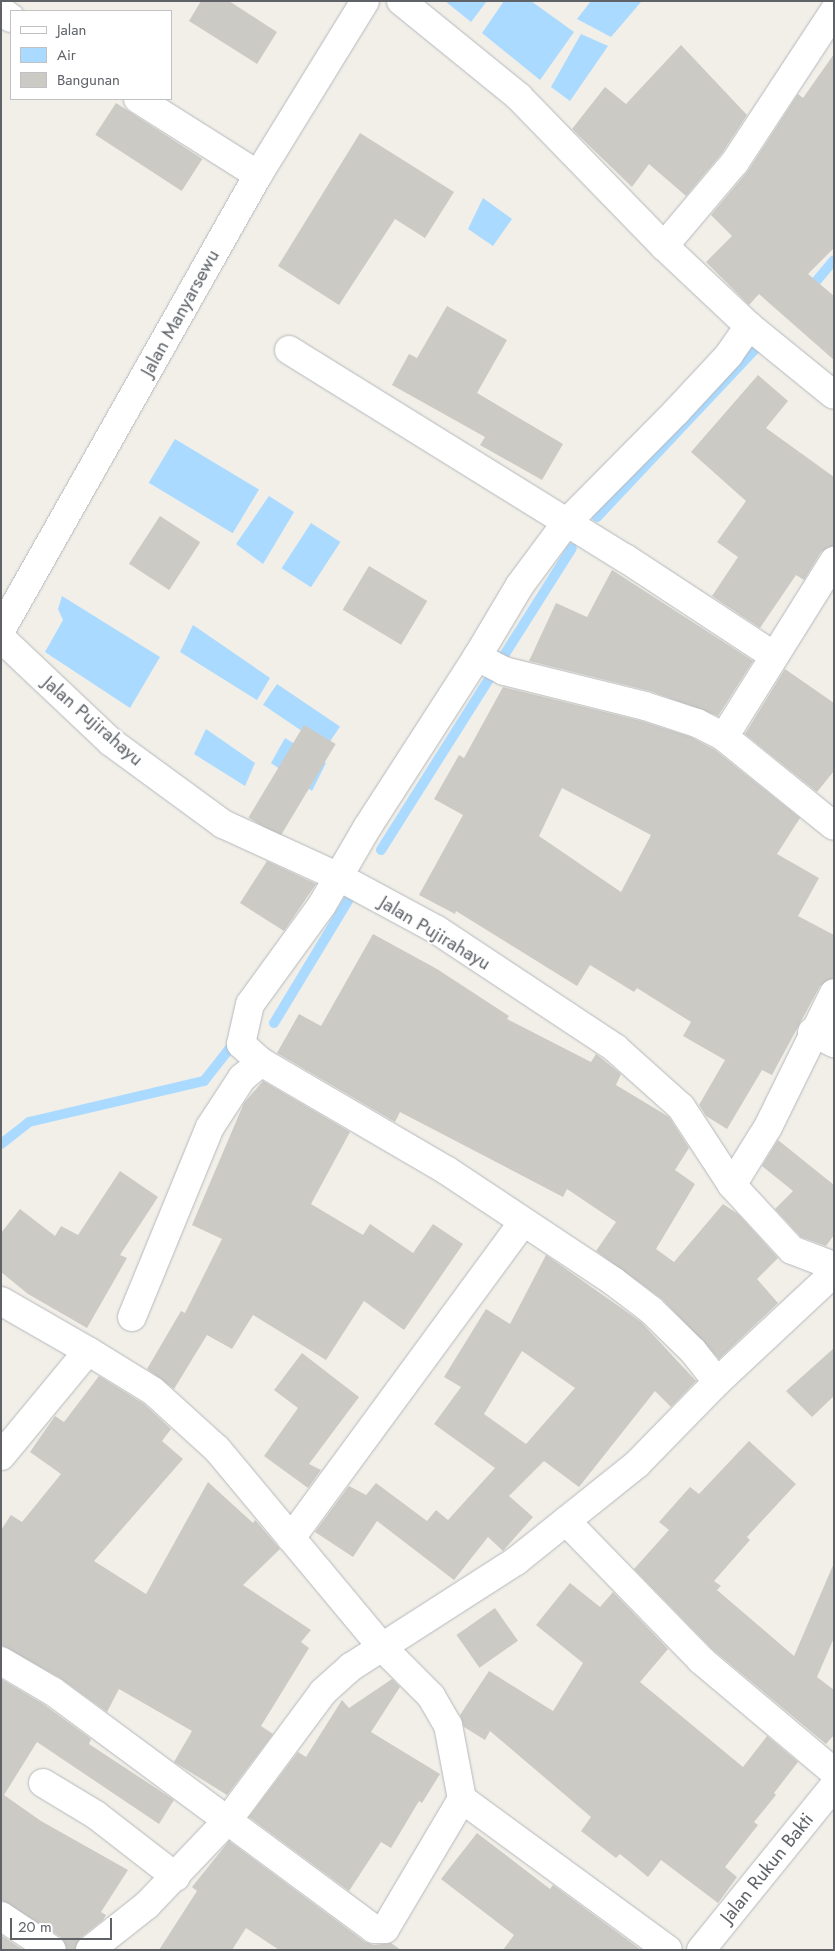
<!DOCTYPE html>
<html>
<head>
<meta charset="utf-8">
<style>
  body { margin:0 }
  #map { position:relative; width:835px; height:1951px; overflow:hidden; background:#f1efe8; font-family:Jost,sans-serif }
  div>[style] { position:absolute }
  .water>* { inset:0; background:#aadaff; transform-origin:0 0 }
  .stream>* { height:10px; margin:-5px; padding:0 5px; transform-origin:5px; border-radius:5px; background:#aadaff }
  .building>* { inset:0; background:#cccac5; transform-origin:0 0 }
  .roads { filter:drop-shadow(0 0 1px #b5b8bc) drop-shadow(0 0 1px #b5b8bc) }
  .minor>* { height:28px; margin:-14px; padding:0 14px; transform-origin:14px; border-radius:14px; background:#fff }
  span { translate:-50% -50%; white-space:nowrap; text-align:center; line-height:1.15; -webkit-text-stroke:4px #fff; paint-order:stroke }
  .street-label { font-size:19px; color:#5f6368 }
  .frame { position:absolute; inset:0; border:2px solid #5f6368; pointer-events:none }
  .legend { position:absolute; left:10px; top:10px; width:162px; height:90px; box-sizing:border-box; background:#fff; border:1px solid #bfc1c3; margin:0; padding:6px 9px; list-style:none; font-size:15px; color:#5f6368 }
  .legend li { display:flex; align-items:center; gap:10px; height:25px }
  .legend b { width:25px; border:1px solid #bfc1c3 }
  .scale { position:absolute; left:10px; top:1918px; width:102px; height:22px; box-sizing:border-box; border:2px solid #5f6368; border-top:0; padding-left:6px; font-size:15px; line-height:18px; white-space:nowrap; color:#5f6368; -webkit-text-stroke:4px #fff; paint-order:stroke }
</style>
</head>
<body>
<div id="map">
  <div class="water">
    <i style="clip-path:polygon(445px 1px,487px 1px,471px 22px)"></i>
    <i style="clip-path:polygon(504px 1px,531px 1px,574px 32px,540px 80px,482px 33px)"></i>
    <i style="clip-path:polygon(591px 1px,640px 1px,641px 2px,611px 37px,577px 19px)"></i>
    <i style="clip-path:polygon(581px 34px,608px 46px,570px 101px,551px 87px)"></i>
    <i style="clip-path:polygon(483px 198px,512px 219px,493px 246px,468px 229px)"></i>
    <i style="left:175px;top:439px;width:98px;height:51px;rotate:31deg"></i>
    <i style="clip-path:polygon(269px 496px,294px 512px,263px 564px,236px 544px)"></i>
    <i style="left:311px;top:523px;width:35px;height:54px;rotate:33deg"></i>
    <i style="clip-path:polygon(62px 596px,160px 657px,130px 708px,45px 652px,63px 620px,58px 609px)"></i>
    <i style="clip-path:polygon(193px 625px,270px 678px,257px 700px,180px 652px)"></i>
    <i style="left:277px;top:684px;width:76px;height:25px;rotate:34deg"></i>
    <i style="clip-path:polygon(206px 729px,255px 763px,245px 786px,194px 754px)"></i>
    <i style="clip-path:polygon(285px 738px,326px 763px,312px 791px,271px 763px)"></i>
  </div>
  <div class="stream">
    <i style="left:808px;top:291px;width:40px;rotate:-50deg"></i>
    <i style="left:597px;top:517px;width:232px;rotate:-46.7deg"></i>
    <i style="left:381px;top:850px;width:357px;rotate:-57.7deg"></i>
    <i style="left:274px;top:1023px;width:143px;rotate:-58.8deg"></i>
    <i style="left:1px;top:1144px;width:36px;rotate:-38deg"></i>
    <i style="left:29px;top:1122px;width:180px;rotate:-13.2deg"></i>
    <i style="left:204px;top:1081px;width:53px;rotate:-51.8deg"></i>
  </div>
  <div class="building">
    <i style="clip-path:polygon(201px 1px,229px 1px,277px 32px,257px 64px,189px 21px)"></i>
    <i style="clip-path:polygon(681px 45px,747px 115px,722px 153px,686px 196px,649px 164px,632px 187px,572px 129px,605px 87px,626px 104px)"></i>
    <i style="clip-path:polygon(834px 54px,834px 248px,808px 274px,834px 296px,834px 360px,759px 294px,749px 305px,706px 262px,732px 236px,711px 215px,748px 171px,798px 94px,803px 98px)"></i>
    <i style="left:116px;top:103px;width:103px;height:38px;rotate:33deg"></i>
    <i style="clip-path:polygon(360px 133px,454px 192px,425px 238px,395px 219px,339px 305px,278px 266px)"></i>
    <i style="clip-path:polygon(447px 306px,507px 340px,477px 393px,563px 444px,542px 480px,480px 445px,485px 437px,392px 385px,409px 354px,417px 358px)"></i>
    <i style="clip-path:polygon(758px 375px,788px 401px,766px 428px,834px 477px,834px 546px,821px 552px,804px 580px,796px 575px,760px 628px,712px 596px,738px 557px,717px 542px,746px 501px,691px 452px)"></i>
    <i style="left:160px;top:516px;width:48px;height:57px;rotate:33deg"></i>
    <i style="left:369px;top:566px;width:68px;height:51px;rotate:31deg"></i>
    <i style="clip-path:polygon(612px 570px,753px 661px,718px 716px,650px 691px,529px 661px,556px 603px,587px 617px)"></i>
    <i style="clip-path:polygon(785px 669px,834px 703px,834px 771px,817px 792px,745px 734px)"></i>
    <i style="clip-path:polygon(evenodd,503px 687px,641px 721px,691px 737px,715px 750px,800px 818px,777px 854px,819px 878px,798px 916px,834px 935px,834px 978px,820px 986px,772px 1075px,762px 1070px,727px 1129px,706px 1116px,699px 1105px,725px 1060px,683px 1036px,691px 1022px,637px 988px,634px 992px,590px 965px,577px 986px,456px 911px,455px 914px,419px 895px,463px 815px,434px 799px,459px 755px,464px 758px,503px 687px,562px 788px,651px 835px,621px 892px,539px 836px,562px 788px)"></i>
    <i style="left:304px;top:725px;width:37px;height:108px;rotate:31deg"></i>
    <i style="clip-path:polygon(267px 861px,316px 884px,284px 931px,240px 903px)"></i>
    <i style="clip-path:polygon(373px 934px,437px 969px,509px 1016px,507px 1019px,591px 1062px,596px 1054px,621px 1074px,616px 1085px,669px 1117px,689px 1148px,675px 1170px,695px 1184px,656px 1249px,674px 1262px,723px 1204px,738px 1214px,778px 1258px,757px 1279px,778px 1303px,719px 1359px,662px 1299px,596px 1251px,616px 1222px,567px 1189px,563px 1197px,400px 1112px,395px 1122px,277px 1053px,299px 1014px,321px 1026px)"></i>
    <i style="clip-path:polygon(263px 1081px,350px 1132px,311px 1204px,363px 1235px,370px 1224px,413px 1253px,433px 1224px,463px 1244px,404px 1330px,364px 1301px,326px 1360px,253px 1315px,232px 1349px,207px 1335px,174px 1389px,147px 1369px,181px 1311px,185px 1313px,222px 1239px,192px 1225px,244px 1103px)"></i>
    <i style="clip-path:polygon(778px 1140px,834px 1185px,834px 1235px,826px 1246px,801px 1237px,775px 1209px,793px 1191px,762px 1166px)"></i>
    <i style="clip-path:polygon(120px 1171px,158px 1197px,120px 1255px,127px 1258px,87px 1328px,28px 1294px,1px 1272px,1px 1233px,20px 1209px,55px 1236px,61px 1226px,78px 1235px)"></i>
    <i style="clip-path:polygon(evenodd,546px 1255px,641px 1322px,696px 1381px,671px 1407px,655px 1391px,579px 1487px,544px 1461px,509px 1496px,533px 1517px,503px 1551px,488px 1537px,454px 1580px,377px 1521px,353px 1557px,315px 1532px,349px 1486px,366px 1495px,376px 1483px,427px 1521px,436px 1510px,448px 1520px,495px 1468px,434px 1424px,461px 1387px,444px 1377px,486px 1309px,510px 1324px,546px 1255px,522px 1351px,575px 1388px,526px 1444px,484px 1414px,522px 1351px)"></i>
    <i style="clip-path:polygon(834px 1348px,834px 1396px,812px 1417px,786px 1391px)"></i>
    <i style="clip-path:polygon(302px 1353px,359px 1397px,309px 1464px,321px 1470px,308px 1488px,264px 1456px,298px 1408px,274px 1390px)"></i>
    <i style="clip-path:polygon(99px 1376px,144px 1404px,171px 1429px,162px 1441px,183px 1459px,94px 1561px,146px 1594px,208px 1482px,253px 1523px,255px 1520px,280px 1549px,243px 1585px,311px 1630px,301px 1642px,309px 1648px,261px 1726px,273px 1734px,227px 1795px,174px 1762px,192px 1731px,119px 1689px,107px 1712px,60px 1678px,1px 1645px,1px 1530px,11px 1515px,22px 1522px,61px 1474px,30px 1452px,55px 1416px,64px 1422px)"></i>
    <i style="clip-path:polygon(749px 1441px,796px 1484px,747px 1537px,750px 1540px,714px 1581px,721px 1586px,717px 1590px,794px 1656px,834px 1563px,834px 1638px,817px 1677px,834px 1690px,834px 1735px,826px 1744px,712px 1649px,634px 1569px,669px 1530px,659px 1522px,690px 1487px,699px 1494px)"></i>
    <i style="clip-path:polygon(570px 1583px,600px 1607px,613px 1592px,668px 1649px,640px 1682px,743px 1767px,767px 1736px,798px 1762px,774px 1793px,776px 1795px,754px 1822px,758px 1825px,725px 1867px,737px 1877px,718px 1903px,661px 1860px,648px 1877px,620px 1854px,616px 1858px,581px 1831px,591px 1817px,490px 1731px,485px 1740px,464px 1727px,460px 1715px,489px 1671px,553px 1711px,583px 1663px,536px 1625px)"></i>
    <i style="left:495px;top:1608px;width:40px;height:47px;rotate:55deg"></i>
    <i style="clip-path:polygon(1px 1679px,43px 1704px,91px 1739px,89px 1744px,174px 1800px,159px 1824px,37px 1742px,4px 1795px,41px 1821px,128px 1870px,101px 1912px,106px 1915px,103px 1920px,80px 1938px,75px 1950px,67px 1950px,61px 1937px,1px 1900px)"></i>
    <i style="clip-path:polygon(392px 1679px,400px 1687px,371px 1732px,440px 1774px,422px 1803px,419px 1801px,391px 1848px,381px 1842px,349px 1891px,249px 1817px,298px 1752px,306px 1757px,342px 1700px,349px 1708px)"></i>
    <i style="clip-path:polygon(477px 1833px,550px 1889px,553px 1885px,641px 1950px,503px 1950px,514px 1935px,441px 1879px)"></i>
    <i style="clip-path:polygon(229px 1841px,365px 1942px,374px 1945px,391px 1943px,401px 1950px,279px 1950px,246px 1928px,232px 1950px,159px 1950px,197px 1891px,192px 1887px)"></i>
    <i style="clip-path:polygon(1px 1935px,23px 1950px,1px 1950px)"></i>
  </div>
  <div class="roads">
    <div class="minor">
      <i style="left:401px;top:1px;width:152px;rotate:39.1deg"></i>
      <i style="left:519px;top:97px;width:208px;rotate:45.8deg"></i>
      <i style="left:664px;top:246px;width:117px;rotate:43.3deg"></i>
      <i style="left:749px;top:326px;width:109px;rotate:39.1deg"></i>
      <i style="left:1px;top:11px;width:12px;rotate:35deg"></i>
      <i style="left:138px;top:99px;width:142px;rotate:32.3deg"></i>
      <i style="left:664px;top:246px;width:110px;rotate:-49.8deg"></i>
      <i style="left:735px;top:162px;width:181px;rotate:-56.7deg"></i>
      <i style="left:749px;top:326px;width:35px;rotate:125deg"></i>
      <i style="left:729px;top:355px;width:78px;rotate:132.9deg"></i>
      <i style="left:676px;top:412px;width:156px;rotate:134.7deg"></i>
      <i style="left:566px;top:523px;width:77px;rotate:126.6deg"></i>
      <i style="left:520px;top:585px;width:84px;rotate:120.8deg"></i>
      <i style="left:477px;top:657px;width:30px;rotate:27deg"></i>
      <i style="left:504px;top:671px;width:145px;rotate:13.9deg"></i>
      <i style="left:645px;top:706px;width:55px;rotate:18.1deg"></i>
      <i style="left:697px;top:723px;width:30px;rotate:27deg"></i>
      <i style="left:724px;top:737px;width:141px;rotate:39deg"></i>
      <i style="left:289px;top:350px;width:395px;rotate:31.8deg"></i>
      <i style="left:625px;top:558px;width:178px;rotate:33.3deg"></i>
      <i style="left:1px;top:630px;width:523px;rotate:-60.54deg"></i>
      <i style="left:258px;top:175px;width:204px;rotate:-58.4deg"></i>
      <i style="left:1px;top:638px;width:151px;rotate:43.4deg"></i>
      <i style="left:111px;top:742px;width:139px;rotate:36.2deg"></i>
      <i style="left:223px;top:824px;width:128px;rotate:24.6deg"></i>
      <i style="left:339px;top:877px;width:111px;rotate:28.4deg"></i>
      <i style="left:437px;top:930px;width:214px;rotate:33.5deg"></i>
      <i style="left:615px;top:1048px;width:89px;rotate:41.8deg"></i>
      <i style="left:681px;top:1107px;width:93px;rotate:56.8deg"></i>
      <i style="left:732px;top:1185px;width:88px;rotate:47.3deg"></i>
      <i style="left:792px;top:1250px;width:45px;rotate:20.9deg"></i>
      <i style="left:477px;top:657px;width:201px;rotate:122.8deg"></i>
      <i style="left:368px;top:826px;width:91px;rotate:120.2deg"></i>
      <i style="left:322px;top:905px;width:122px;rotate:126deg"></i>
      <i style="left:250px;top:1004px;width:41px;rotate:102.7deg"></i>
      <i style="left:241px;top:1044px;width:27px;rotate:42deg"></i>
      <i style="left:261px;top:1062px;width:214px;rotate:30.3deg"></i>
      <i style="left:446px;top:1170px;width:201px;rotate:33.6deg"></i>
      <i style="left:613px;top:1281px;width:48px;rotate:37.3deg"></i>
      <i style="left:651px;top:1310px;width:59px;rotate:44.3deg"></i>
      <i style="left:693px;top:1351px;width:39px;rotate:52deg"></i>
      <i style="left:717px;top:1382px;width:160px;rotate:-43deg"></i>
      <i style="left:724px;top:737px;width:208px;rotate:-58deg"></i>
      <i style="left:812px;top:1032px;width:25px;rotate:27deg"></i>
      <i style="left:732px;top:1185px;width:68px;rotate:-58.2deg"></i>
      <i style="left:768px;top:1127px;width:149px;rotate:-63.8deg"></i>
      <i style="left:1px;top:1301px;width:100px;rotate:29.9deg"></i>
      <i style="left:132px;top:1317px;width:205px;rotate:-67.7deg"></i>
      <i style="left:210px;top:1127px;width:59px;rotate:-56.9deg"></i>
      <i style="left:242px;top:1078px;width:25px;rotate:-40deg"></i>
      <i style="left:1px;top:1456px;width:136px;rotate:-50.4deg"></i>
      <i style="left:88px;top:1351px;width:76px;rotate:31.6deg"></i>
      <i style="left:153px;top:1391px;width:86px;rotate:42.2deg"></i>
      <i style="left:217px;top:1449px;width:258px;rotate:50.2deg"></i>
      <i style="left:382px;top:1647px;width:69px;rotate:45deg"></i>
      <i style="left:431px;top:1696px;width:34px;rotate:60deg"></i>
      <i style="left:448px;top:1725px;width:75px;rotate:79.3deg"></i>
      <i style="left:462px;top:1799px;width:151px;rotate:120.6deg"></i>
      <i style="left:385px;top:1929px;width:11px;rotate:180deg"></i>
      <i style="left:374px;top:1929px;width:400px;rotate:-143.5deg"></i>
      <i style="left:52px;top:1691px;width:59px;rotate:-149.5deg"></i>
      <i style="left:566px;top:1521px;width:194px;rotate:45.8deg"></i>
      <i style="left:701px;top:1660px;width:174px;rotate:40.1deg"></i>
      <i style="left:291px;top:1538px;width:391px;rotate:-53.7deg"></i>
      <i style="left:43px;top:1783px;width:62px;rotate:31.1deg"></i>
      <i style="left:96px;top:1815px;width:101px;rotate:37.8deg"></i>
      <i style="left:462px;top:1799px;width:255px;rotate:36.2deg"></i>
      <i style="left:1px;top:1916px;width:61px;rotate:33.7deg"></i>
      <i style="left:90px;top:1950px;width:73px;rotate:-38.3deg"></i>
      <i style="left:147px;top:1905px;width:117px;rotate:-46.4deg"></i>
      <i style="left:228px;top:1820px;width:159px;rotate:-53.4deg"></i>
      <i style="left:323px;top:1692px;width:38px;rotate:-42deg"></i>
      <i style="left:351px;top:1667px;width:196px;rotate:-32.7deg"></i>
      <i style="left:516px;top:1561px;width:155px;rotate:-38.7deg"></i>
      <i style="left:637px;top:1464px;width:115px;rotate:-45.7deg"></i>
      <i style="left:701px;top:1950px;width:211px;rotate:-51deg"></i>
    </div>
  </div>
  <div class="street-label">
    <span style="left:180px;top:313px;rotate:-61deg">Jalan Manyarsewu</span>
    <span style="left:93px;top:721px;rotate:41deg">Jalan Pujirahayu</span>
    <span style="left:435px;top:933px;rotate:31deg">Jalan Pujirahayu</span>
    <span style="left:767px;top:1868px;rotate:-51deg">Jalan Rukun Bakti</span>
  </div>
  <div class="frame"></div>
  <ul class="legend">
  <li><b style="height:6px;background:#fff"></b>Jalan</li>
  <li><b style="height:14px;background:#aadaff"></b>Air</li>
  <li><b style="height:14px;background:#cccac5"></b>Bangunan</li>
  </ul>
  <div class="scale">20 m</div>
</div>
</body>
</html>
